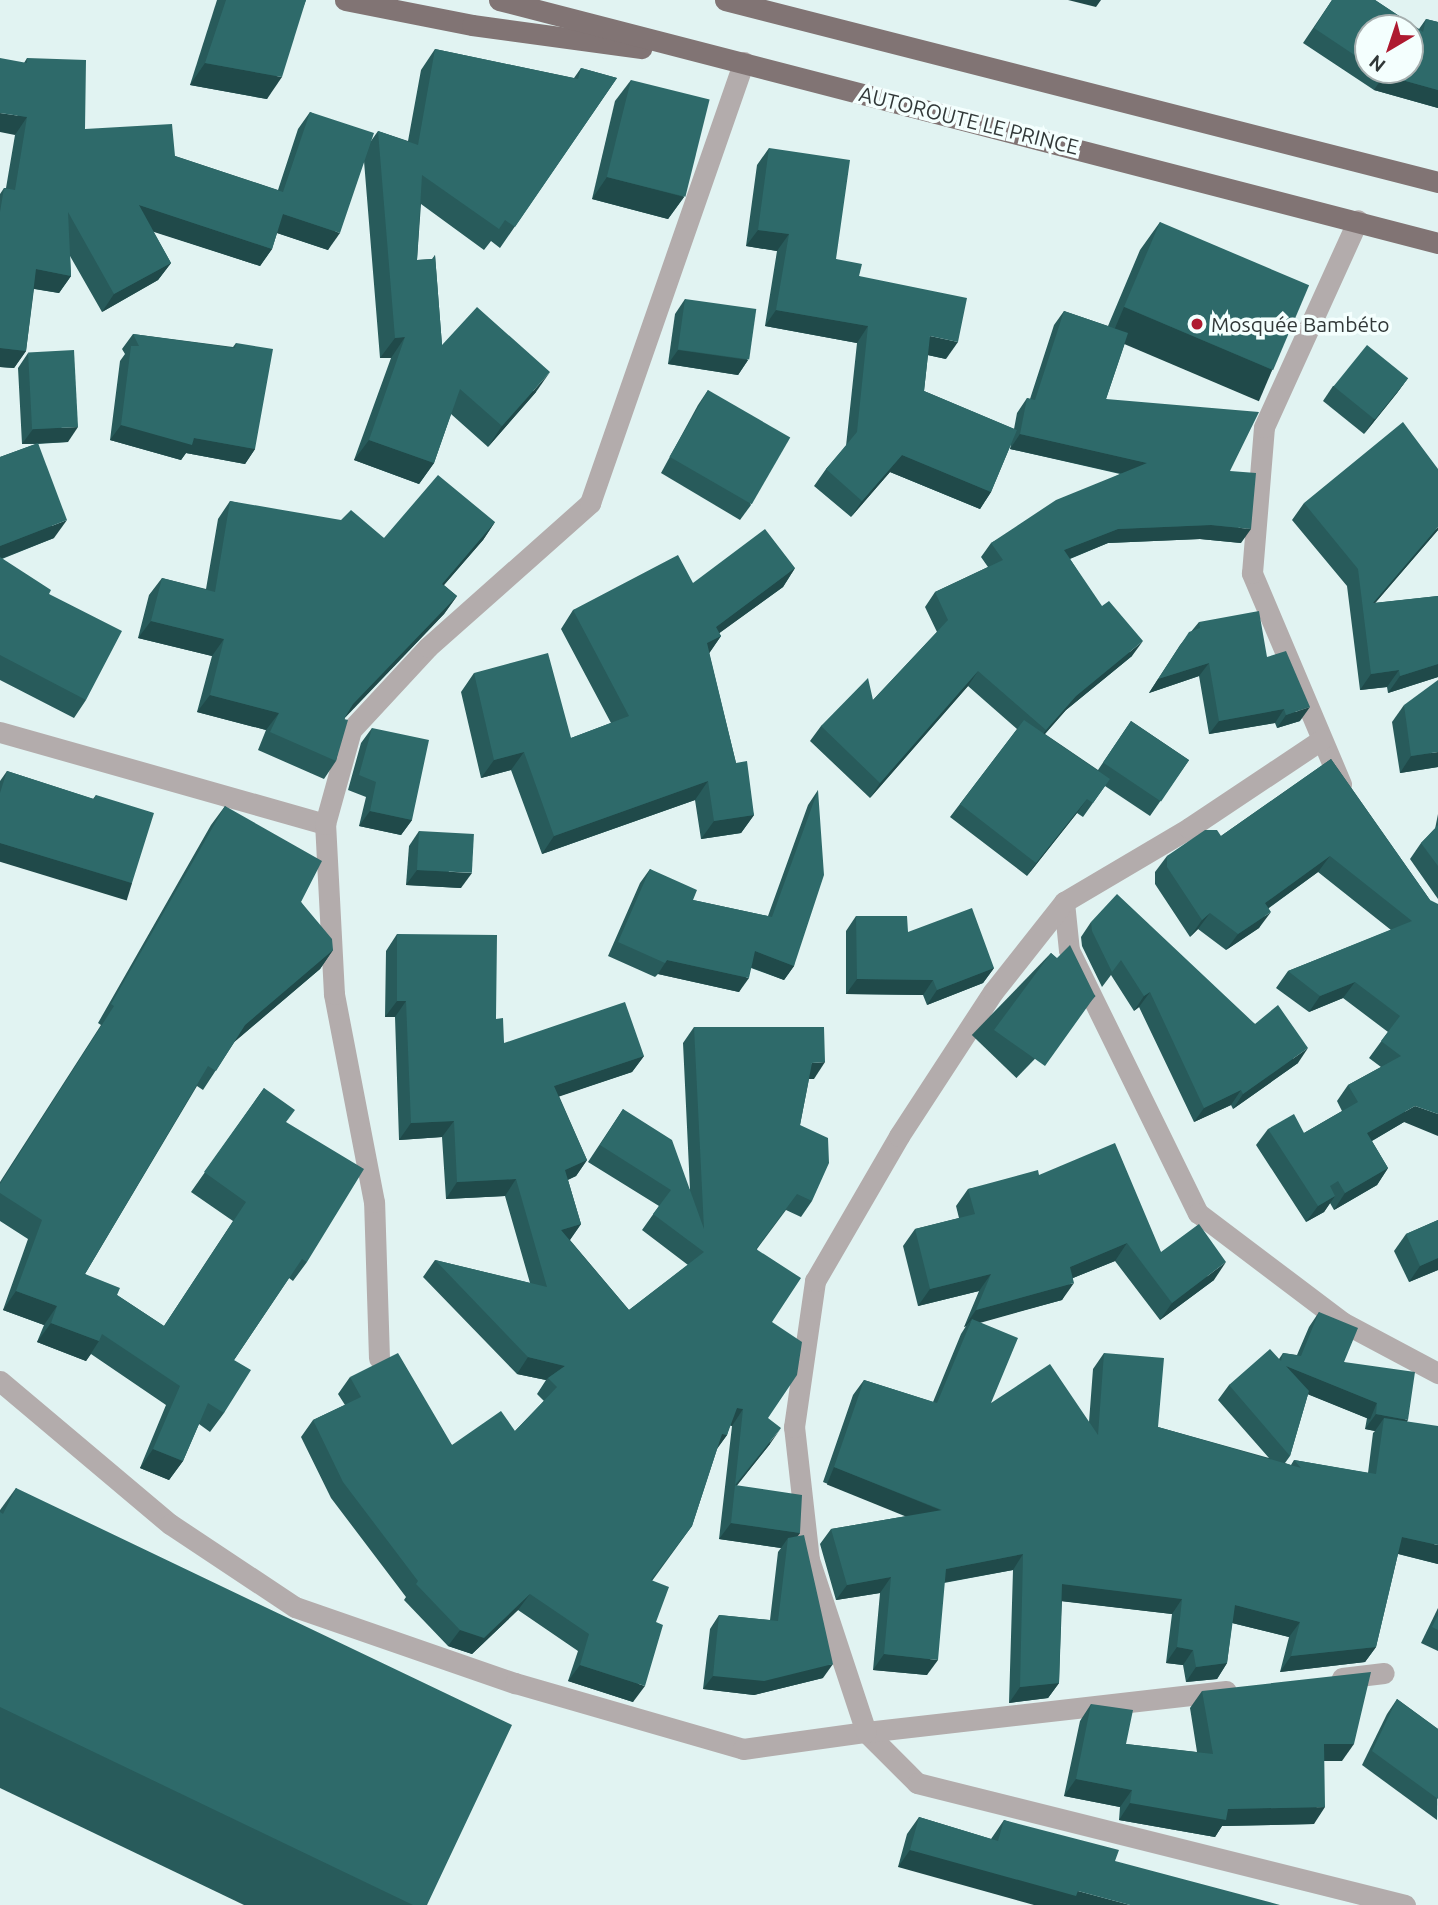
<!DOCTYPE html>
<html>
<head>
<meta charset="utf-8">
<style>
  body { margin:0 }
  #map { position:relative; width:1438px; height:1905px; overflow:hidden; background:#e1f3f2; font-family:Ubuntu,sans-serif }
  div>[style] { position:absolute }
  .street>* { height:21px; margin:-10.5px; padding:0 10.5px; transform-origin:10.5px; border-radius:10.5px; background:#b3acac }
  .primary>* { height:21px; margin:-10.5px; padding:0 10.5px; transform-origin:10.5px; border-radius:10.5px; background:#817474 }
  .wall>* { inset:0; background:#285b5b; transform-origin:0 0 }
  .shaded-wall>* { inset:0; background:#204a4a; transform-origin:0 0 }
  .building>* { inset:0; background:#2e6a6a; transform-origin:0 0 }
  .dots>* { width:19px; height:19px; translate:-50% -50%; box-sizing:border-box; border:4px solid #f4fffe; border-radius:50% }
  span { translate:-50% -50%; white-space:nowrap; text-align:center; line-height:1.15; -webkit-text-stroke:7px #f4fffe; paint-order:stroke }
  .street-label { font-size:21px; color:#313838 }
  .poi-label { font-size:21px; color:#313838 }
  .left { translate:0 -50%; text-align:left }
  .north { position:absolute; left:1354px; top:14px; width:70px; height:70px; box-sizing:border-box; background:#f4fffe; border:2px solid #a6afaf; border-radius:50%; rotate:219deg; font-size:19px; font-weight:700; line-height:28px; text-align:center; color:#313838 }
  .north::after { content:''; display:block; margin:auto; width:24px; height:32px; background:#ae1a30; clip-path:polygon(50% 0,100% 100%,50% 72%,0 100%) }
</style>
</head>
<body>
<div id="map">
  <div class="street">
    <i style="left:0;top:732px;width:338px;rotate:15.8deg"></i>
    <i style="left:1341px;top:784px;width:229px;rotate:-112.9deg"></i>
    <i style="left:1252px;top:573px;width:146px;rotate:-85.3deg"></i>
    <i style="left:1264px;top:427px;width:227px;rotate:-65.6deg"></i>
    <i style="left:1064px;top:902px;width:48px;rotate:84.1deg"></i>
    <i style="left:1069px;top:950px;width:293px;rotate:63.9deg"></i>
    <i style="left:1198px;top:1213px;width:181px;rotate:37.1deg"></i>
    <i style="left:1342px;top:1322px;width:109px;rotate:28deg"></i>
    <i style="left:379px;top:1358px;width:156px;rotate:-91.8deg"></i>
    <i style="left:374px;top:1202px;width:212px;rotate:-100.9deg"></i>
    <i style="left:334px;top:994px;width:170px;rotate:-93deg"></i>
    <i style="left:325px;top:824px;width:98px;rotate:-74.5deg"></i>
    <i style="left:351px;top:730px;width:113px;rotate:-47.1deg"></i>
    <i style="left:428px;top:647px;width:217px;rotate:-41.6deg"></i>
    <i style="left:590px;top:503px;width:467px;rotate:-70.8deg"></i>
    <i style="left:0;top:1381px;width:222px;rotate:40.1deg"></i>
    <i style="left:170px;top:1524px;width:150px;rotate:33.6deg"></i>
    <i style="left:295px;top:1607px;width:233px;rotate:19.1deg"></i>
    <i style="left:515px;top:1683px;width:237px;rotate:16.1deg"></i>
    <i style="left:743px;top:1749px;width:124px;rotate:-7.9deg"></i>
    <i style="left:866px;top:1732px;width:72px;rotate:45deg"></i>
    <i style="left:917px;top:1783px;width:503px;rotate:14.04deg"></i>
    <i style="left:1342px;top:1678px;width:42px;rotate:-6.8deg"></i>
    <i style="left:1226px;top:1691px;width:362px;rotate:173.5deg"></i>
    <i style="left:866px;top:1732px;width:181px;rotate:-108.3deg"></i>
    <i style="left:809px;top:1560px;width:134px;rotate:-96.4deg"></i>
    <i style="left:794px;top:1427px;width:148px;rotate:-81.8deg"></i>
    <i style="left:815px;top:1281px;width:168px;rotate:-59.9deg"></i>
    <i style="left:899px;top:1136px;width:172px;rotate:-56.9deg"></i>
    <i style="left:993px;top:992px;width:115px;rotate:-51.7deg"></i>
    <i style="left:1064px;top:902px;width:145px;rotate:-30.6deg"></i>
    <i style="left:1189px;top:828px;width:159px;rotate:-33.7deg"></i>
  </div>
  <div class="primary">
    <i style="left:345px;top:0;width:129px;rotate:11.1deg"></i>
    <i style="left:472px;top:25px;width:171px;rotate:7.8deg"></i>
    <i style="left:499px;top:0;width:970px;rotate:14.51deg"></i>
    <i style="left:725px;top:0;width:736px;rotate:14.32deg"></i>
  </div>
  <div class="wall">
    <i style="clip-path:polygon(217px 0,306px 0,267px 99px,190px 85px)"></i>
    <i style="clip-path:polygon(evenodd,1332px 0,1375px 0,1419px 29px,1426px 19px,1438px 22px,1438px 108px,1374px 90px,1303px 43px,1332px 0,1368px 28px,1410px 28px,1410px 70px,1368px 70px,1368px 28px)"></i>
    <i style="clip-path:polygon(435px 49px,574px 78px,581px 68px,617px 78px,500px 248px,491px 241px,484px 250px,421px 204px,417px 260px,432px 259px,435px 255px,442px 345px,536px 392px,488px 447px,451px 414px,434px 463px,419px 484px,354px 460px,391px 358px,380px 358px,364px 161px,328px 250px,277px 233px,272px 249px,260px 266px,153px 231px,171px 263px,158px 280px,102px 312px,70px 256px,71px 276px,59px 293px,34px 289px,26px 351px,14px 368px,0 367px,0 194px,4px 188px,6px 188px,15px 135px,24px 63px,27px 58px,85px 129px,175px 156px,278px 190px,298px 129px,310px 112px,371px 141px,378px 131px,408px 141px,421px 70px)"></i>
    <i style="clip-path:polygon(631px 80px,684px 197px,668px 219px,592px 199px,615px 101px)"></i>
    <i style="clip-path:polygon(769px 148px,836px 259px,859px 276px,946px 359px,928px 355px,924px 391px,1014px 429px,1017px 413px,1027px 398px,1030px 399px,1054px 325px,1064px 311px,1108px 326px,1140px 250px,1160px 222px,1273px 369px,1253px 398px,1125px 343px,1106px 399px,1230px 471px,1241px 543px,1200px 539px,1108px 543px,1070px 559px,1132px 656px,1066px 710px,1045px 734px,1098px 770px,1131px 721px,1189px 760px,1150px 816px,1105px 786px,1083px 817px,1077px 813px,1027px 876px,950px 817px,1017px 729px,968px 686px,870px 798px,810px 741px,821px 726px,873px 700px,937px 632px,925px 607px,935px 592px,988px 567px,981px 557px,991px 543px,1120px 474px,1010px 449px,1011px 444px,991px 492px,980px 509px,890px 472px,851px 517px,814px 486px,826px 469px,846px 446px,857px 343px,765px 326px,777px 251px,746px 246px,757px 165px)"></i>
    <i style="clip-path:polygon(685px 299px,748px 360px,738px 375px,668px 364px,675px 314px)"></i>
    <i style="clip-path:polygon(133px 334px,233px 347px,236px 343px,255px 449px,245px 464px,186px 453px,181px 460px,110px 440px,120px 361px,125px 354px,122px 349px)"></i>
    <i style="clip-path:polygon(28px 353px,68px 442px,38px 444px,54px 538px,2px 559px,49px 594px,86px 700px,74px 718px,0 680px,0 457px,36px 444px,22px 444px,18px 368px)"></i>
    <i style="clip-path:polygon(1408px 378px,1397px 393px,1364px 434px,1323px 401px,1333px 386px)"></i>
    <i style="clip-path:polygon(708px 390px,751px 505px,740px 520px,661px 473px,698px 405px)"></i>
    <i style="clip-path:polygon(230px 501px,384px 538px,495px 522px,483px 540px,444px 585px,457px 596px,444px 614px,345px 717px,336px 761px,324px 779px,258px 750px,266px 730px,197px 712px,212px 656px,138px 638px,149px 595px,162px 578px,206px 589px,218px 519px)"></i>
    <i style="clip-path:polygon(1304px 503px,1438px 530px,1375px 603px,1438px 596px,1438px 677px,1388px 693px,1387px 687px,1360px 690px,1347px 586px,1292px 520px)"></i>
    <i style="clip-path:polygon(795px 568px,783px 587px,719px 633px,721px 636px,709px 653px,736px 763px,754px 815px,741px 833px,701px 839px,695px 800px,542px 854px,511px 770px,481px 778px,461px 692px,474px 673px,571px 738px,611px 723px,561px 629px,573px 610px,693px 583px)"></i>
    <i style="clip-path:polygon(1199px 622px,1267px 657px,1300px 721px,1277px 728px,1275px 723px,1209px 734px,1199px 676px,1149px 693px,1180px 645px)"></i>
    <i style="clip-path:polygon(1404px 705px,1438px 767px,1400px 773px,1392px 722px)"></i>
    <i style="clip-path:polygon(372px 728px,412px 820px,401px 835px,359px 826px,366px 797px,348px 790px,361px 743px)"></i>
    <i style="clip-path:polygon(1331px 759px,1430px 900px,1404px 1122px,1372px 1141px,1388px 1168px,1377px 1185px,1334px 1210px,1330px 1203px,1324px 1212px,1306px 1222px,1256px 1145px,1268px 1129px,1304px 1133px,1342px 1111px,1337px 1101px,1348px 1085px,1381px 1067px,1369px 1058px,1388px 1032px,1343px 998px,1309px 1012px,1276px 988px,1288px 971px,1391px 930px,1318px 872px,1269px 908px,1259px 928px,1226px 950px,1198px 929px,1190px 937px,1155px 884px,1155px 872px,1167px 856px,1221px 836px)"></i>
    <i style="clip-path:polygon(7px 771px,93px 799px,96px 795px,132px 883px,122px 897px,0 861px,0 781px)"></i>
    <i style="clip-path:polygon(818px 790px,794px 966px,784px 980px,751px 968px,739px 992px,658px 974px,655px 977px,608px 956px,640px 883px,650px 869px,693px 900px,768px 916px,808px 805px)"></i>
    <i style="clip-path:polygon(225px 806px,301px 902px,333px 950px,320px 969px,235px 1041px,203px 1090px,197px 1086px,85px 1274px,164px 1326px,233px 1221px,191px 1192px,264px 1088px,286px 1122px,307px 1262px,293px 1281px,289px 1278px,234px 1360px,224px 1413px,210px 1432px,199px 1424px,183px 1461px,169px 1480px,140px 1468px,166px 1405px,91px 1354px,86px 1361px,37px 1342px,44px 1325px,3px 1310px,28px 1239px,0 1221px,0 1182px,101px 1025px,98px 1023px,211px 825px)"></i>
    <i style="clip-path:polygon(1438px 814px,1438px 899px,1410px 859px,1421px 843px,1435px 829px)"></i>
    <i style="clip-path:polygon(419px 831px,461px 888px,406px 885px,409px 846px)"></i>
    <i style="clip-path:polygon(856px 916px,908px 932px,994px 968px,983px 983px,927px 1005px,923px 995px,846px 994px,846px 931px)"></i>
    <i style="clip-path:polygon(1091px 922px,1255px 1024px,1298px 1063px,1233px 1109px,1231px 1105px,1194px 1122px,1139px 1007px,1134px 1011px,1111px 975px,1102px 987px,1082px 946px,1081px 937px)"></i>
    <i style="clip-path:polygon(397px 934px,496px 1019px,504px 1043px,644px 1056px,632px 1072px,559px 1096px,587px 1160px,576px 1176px,568px 1180px,581px 1224px,570px 1240px,629px 1310px,688px 1265px,642px 1230px,659px 1206px,588px 1162px,623px 1109px,690px 1190px,683px 1043px,694px 1027px,814px 1079px,809px 1079px,800px 1125px,812px 1201px,801px 1217px,786px 1210px,757px 1249px,772px 1322px,768px 1418px,770px 1444px,736px 1486px,800px 1533px,797px 1536px,823px 1678px,754px 1695px,703px 1689px,710px 1629px,719px 1615px,770px 1620px,778px 1552px,781px 1548px,719px 1539px,732px 1426px,730px 1425px,727px 1435px,717px 1449px,692px 1526px,652px 1581px,656px 1622px,633px 1702px,568px 1681px,578px 1651px,518px 1610px,472px 1654px,448px 1646px,404px 1600px,406px 1597px,331px 1498px,301px 1437px,313px 1420px,345px 1405px,338px 1394px,350px 1377px,452px 1445px,515px 1431px,544px 1401px,537px 1394px,546px 1380px,517px 1374px,423px 1277px,435px 1260px,530px 1283px,505px 1196px,446px 1199px,442px 1137px,399px 1140px,395px 1017px,385px 1017px,386px 951px)"></i>
    <i style="left:1051px;top:953px;width:62px;height:114px;rotate:44deg"></i>
    <i style="clip-path:polygon(evenodd,1039px 1175px,1161px 1252px,1214px 1280px,1160px 1320px,1115px 1261px,1073px 1278px,1062px 1300px,980px 1322px,991px 1403px,1089px 1422px,1093px 1369px,1104px 1353px,1158px 1427px,1269px 1458px,1218px 1400px,1229px 1385px,1279px 1359px,1283px 1353px,1297px 1355px,1309px 1327px,1319px 1312px,1344px 1362px,1407px 1421px,1438px 1564px,1398px 1554px,1376px 1647px,1365px 1662px,1280px 1672px,1289px 1637px,1232px 1623px,1227px 1663px,1217px 1679px,1186px 1682px,1183px 1665px,1166px 1663px,1172px 1614px,1062px 1601px,1059px 1683px,1048px 1698px,1009px 1703px,1013px 1570px,944px 1583px,927px 1675px,873px 1670px,880px 1593px,836px 1600px,820px 1544px,831px 1529px,907px 1516px,823px 1482px,853px 1395px,864px 1380px,933px 1402px,961px 1334px,966px 1326px,964px 1327px,979px 1291px,918px 1306px,903px 1246px,915px 1229px,959px 1218px,956px 1206px,968px 1189px,1039px 1175px,1308px 1394px,1367px 1418px,1365px 1429px,1375px 1431px,1373px 1433px,1368px 1473px,1294px 1460px,1291px 1465px,1285px 1463px,1290px 1456px,1308px 1394px)"></i>
    <i style="clip-path:polygon(1438px 1220px,1438px 1270px,1409px 1282px,1394px 1251px,1406px 1234px)"></i>
    <i style="clip-path:polygon(16px 1488px,427px 1905px,244px 1905px,0 1788px,0 1510px)"></i>
    <i style="clip-path:polygon(1438px 1608px,1438px 1651px,1421px 1643px)"></i>
    <i style="clip-path:polygon(1202px 1691px,1342px 1761px,1324px 1761px,1314px 1824px,1222px 1826px,1215px 1837px,1119px 1820px,1120px 1807px,1064px 1796px,1080px 1721px,1091px 1704px,1126px 1744px,1197px 1752px,1190px 1708px)"></i>
    <i style="clip-path:polygon(1397px 1699px,1438px 1729px,1437px 1820px,1362px 1765px,1387px 1714px)"></i>
    <i style="clip-path:polygon(919px 1817px,991px 1839px,1004px 1820px,1115px 1861px,898px 1867px,907px 1834px)"></i>
  </div>
  <div class="shaded-wall">
    <i style="clip-path:polygon(1068px 0,1101px 0,1096px 7px)"></i>
    <i style="clip-path:polygon(205px 63px,282px 77px,267px 99px,190px 85px)"></i>
    <i style="clip-path:polygon(1384px 75px,1438px 90px,1438px 108px,1374px 90px)"></i>
    <i style="clip-path:polygon(0 113px,27px 117px,15px 135px,0 132px)"></i>
    <i style="clip-path:polygon(607px 177px,684px 197px,668px 219px,592px 199px)"></i>
    <i style="clip-path:polygon(139px 205px,272px 249px,260px 266px,126px 223px)"></i>
    <i style="clip-path:polygon(283px 214px,340px 233px,328px 250px,271px 231px)"></i>
    <i style="clip-path:polygon(758px 230px,789px 234px,777px 251px,746px 246px)"></i>
    <i style="clip-path:polygon(171px 263px,158px 280px,102px 312px,114px 294px)"></i>
    <i style="clip-path:polygon(36px 269px,71px 276px,59px 293px,24px 287px)"></i>
    <i style="left:1124px;top:307px;width:161px;height:34px;rotate:23deg"></i>
    <i style="clip-path:polygon(776px 310px,868px 326px,857px 343px,765px 326px)"></i>
    <i style="clip-path:polygon(930px 336px,958px 342px,946px 359px,918px 353px)"></i>
    <i style="clip-path:polygon(405px 337px,391px 358px,380px 358px,395px 338px)"></i>
    <i style="clip-path:polygon(0 348px,26px 351px,14px 368px,0 367px)"></i>
    <i style="clip-path:polygon(678px 350px,748px 360px,738px 375px,668px 364px)"></i>
    <i style="clip-path:polygon(550px 372px,536px 392px,488px 447px,502px 426px)"></i>
    <i style="clip-path:polygon(1408px 378px,1397px 393px,1364px 434px,1374px 419px)"></i>
    <i style="clip-path:polygon(121px 425px,194px 438px,255px 449px,245px 464px,186px 453px,181px 460px,110px 440px)"></i>
    <i style="clip-path:polygon(78px 427px,68px 442px,22px 444px,33px 429px)"></i>
    <i style="clip-path:polygon(1020px 434px,1147px 463px,1137px 477px,1010px 449px)"></i>
    <i style="clip-path:polygon(369px 440px,434px 463px,419px 484px,354px 460px)"></i>
    <i style="clip-path:polygon(902px 455px,991px 492px,980px 509px,890px 472px,851px 517px,862px 501px)"></i>
    <i style="clip-path:polygon(67px 520px,54px 538px,0 559px,0 546px)"></i>
    <i style="clip-path:polygon(495px 522px,483px 540px,430px 601px,442px 584px)"></i>
    <i style="clip-path:polygon(1211px 525px,1251px 529px,1241px 543px,1200px 539px,1108px 543px,1054px 565px,1064px 550px,1118px 529px)"></i>
    <i style="clip-path:polygon(1438px 527px,1438px 530px,1364px 616px,1373px 603px)"></i>
    <i style="clip-path:polygon(795px 568px,783px 587px,703px 645px,716px 627px)"></i>
    <i style="clip-path:polygon(457px 596px,444px 614px,341px 722px,353px 704px)"></i>
    <i style="clip-path:polygon(151px 621px,224px 639px,212px 656px,138px 638px)"></i>
    <i style="clip-path:polygon(721px 636px,708px 655px,707px 643px)"></i>
    <i style="clip-path:polygon(1143px 641px,1132px 656px,1066px 710px,1035px 745px,1046px 730px,1076px 696px)"></i>
    <i style="clip-path:polygon(1209px 663px,1199px 676px,1149px 693px,1158px 679px)"></i>
    <i style="clip-path:polygon(1438px 664px,1438px 677px,1388px 693px,1400px 676px)"></i>
    <i style="clip-path:polygon(1399px 670px,1387px 687px,1360px 690px,1371px 674px)"></i>
    <i style="clip-path:polygon(978px 671px,968px 686px,870px 798px,880px 783px)"></i>
    <i style="clip-path:polygon(210px 695px,279px 713px,266px 730px,197px 712px)"></i>
    <i style="clip-path:polygon(1310px 707px,1300px 721px,1277px 728px,1286px 715px)"></i>
    <i style="clip-path:polygon(1284px 709px,1275px 723px,1209px 734px,1219px 721px)"></i>
    <i style="clip-path:polygon(524px 752px,511px 770px,481px 778px,494px 760px)"></i>
    <i style="clip-path:polygon(1438px 752px,1438px 767px,1400px 773px,1411px 756px)"></i>
    <i style="clip-path:polygon(708px 781px,695px 800px,542px 854px,554px 836px)"></i>
    <i style="clip-path:polygon(1087px 799px,1077px 813px,1027px 876px,1036px 863px)"></i>
    <i style="clip-path:polygon(370px 811px,412px 820px,401px 835px,359px 826px)"></i>
    <i style="clip-path:polygon(754px 815px,741px 833px,701px 839px,714px 821px)"></i>
    <i style="left:0;top:843px;width:138px;height:18px;rotate:17deg"></i>
    <i style="clip-path:polygon(1330px 856px,1318px 872px,1253px 919px,1265px 903px)"></i>
    <i style="clip-path:polygon(417px 870px,472px 873px,461px 888px,406px 885px)"></i>
    <i style="clip-path:polygon(1271px 912px,1259px 928px,1226px 950px,1238px 934px)"></i>
    <i style="clip-path:polygon(1210px 913px,1198px 929px,1190px 937px,1202px 920px)"></i>
    <i style="clip-path:polygon(333px 950px,320px 969px,232px 1044px,245px 1025px)"></i>
    <i style="clip-path:polygon(755px 951px,794px 966px,784px 980px,745px 965px)"></i>
    <i style="clip-path:polygon(667px 960px,749px 978px,739px 992px,658px 974px)"></i>
    <i style="clip-path:polygon(994px 968px,983px 983px,927px 1005px,937px 990px)"></i>
    <i style="clip-path:polygon(857px 979px,933px 980px,923px 995px,846px 994px)"></i>
    <i style="clip-path:polygon(1355px 982px,1343px 998px,1309px 1012px,1320px 996px)"></i>
    <i style="clip-path:polygon(1150px 992px,1139px 1007px,1134px 1011px,1144px 996px)"></i>
    <i style="clip-path:polygon(397px 1001px,406px 1001px,395px 1017px,385px 1017px)"></i>
    <i style="clip-path:polygon(1308px 1048px,1298px 1063px,1233px 1109px,1243px 1094px)"></i>
    <i style="clip-path:polygon(644px 1056px,632px 1072px,543px 1102px,554px 1086px)"></i>
    <i style="clip-path:polygon(825px 1062px,814px 1079px,800px 1079px,812px 1063px)"></i>
    <i style="clip-path:polygon(1241px 1090px,1231px 1105px,1194px 1122px,1204px 1108px)"></i>
    <i style="clip-path:polygon(1415px 1106px,1438px 1114px,1438px 1136px,1404px 1122px,1356px 1150px,1367px 1133px)"></i>
    <i style="clip-path:polygon(454px 1121px,442px 1137px,399px 1140px,411px 1123px)"></i>
    <i style="clip-path:polygon(587px 1160px,576px 1176px,553px 1186px,565px 1170px)"></i>
    <i style="clip-path:polygon(1388px 1168px,1377px 1185px,1334px 1210px,1345px 1193px)"></i>
    <i style="clip-path:polygon(516px 1179px,505px 1196px,446px 1199px,457px 1182px)"></i>
    <i style="clip-path:polygon(1335px 1196px,1324px 1212px,1306px 1222px,1318px 1206px)"></i>
    <i style="clip-path:polygon(581px 1224px,569px 1241px,561px 1230px)"></i>
    <i style="clip-path:polygon(1127px 1243px,1115px 1261px,1058px 1284px,1070px 1267px)"></i>
    <i style="clip-path:polygon(1438px 1258px,1438px 1270px,1409px 1282px,1420px 1266px)"></i>
    <i style="clip-path:polygon(1226px 1262px,1214px 1280px,1160px 1320px,1172px 1303px)"></i>
    <i style="clip-path:polygon(991px 1274px,979px 1291px,918px 1306px,930px 1289px)"></i>
    <i style="clip-path:polygon(1074px 1283px,1062px 1300px,969px 1326px,972px 1319px,966px 1326px,964px 1327px,976px 1310px)"></i>
    <i style="clip-path:polygon(16px 1291px,57px 1306px,44px 1325px,3px 1310px)"></i>
    <i style="clip-path:polygon(51px 1323px,99px 1341px,86px 1361px,37px 1342px)"></i>
    <i style="clip-path:polygon(528px 1357px,565px 1366px,548px 1378px,546px 1380px,517px 1374px)"></i>
    <i style="left:1286px;top:1366px;width:98px;height:18px;rotate:22deg"></i>
    <i style="clip-path:polygon(737px 1408px,743px 1409px,732px 1426px,725px 1424px)"></i>
    <i style="clip-path:polygon(1376px 1414px,1408px 1420px,1398px 1435px,1384px 1418px,1375px 1431px,1365px 1429px)"></i>
    <i style="clip-path:polygon(781px 1428px,770px 1444px,735px 1488px,735px 1486px)"></i>
    <i style="clip-path:polygon(722px 1434px,727px 1435px,715px 1451px)"></i>
    <i style="clip-path:polygon(153px 1449px,183px 1461px,169px 1480px,140px 1468px)"></i>
    <i style="left:834px;top:1467px;width:116px;height:19px;rotate:22deg"></i>
    <i style="clip-path:polygon(731px 1523px,800px 1533px,789px 1549px,788px 1538px,781px 1548px,719px 1539px)"></i>
    <i style="clip-path:polygon(1402px 1537px,1438px 1545px,1438px 1564px,1391px 1552px)"></i>
    <i style="clip-path:polygon(1023px 1554px,1013px 1570px,935px 1584px,946px 1569px)"></i>
    <i style="clip-path:polygon(891px 1577px,880px 1593px,836px 1600px,847px 1585px)"></i>
    <i style="clip-path:polygon(1062px 1584px,1182px 1599px,1172px 1614px,1051px 1600px)"></i>
    <i style="clip-path:polygon(530px 1594px,518px 1610px,472px 1654px,448px 1646px,460px 1630px)"></i>
    <i style="clip-path:polygon(1235px 1605px,1300px 1622px,1289px 1637px,1224px 1621px)"></i>
    <i style="clip-path:polygon(1177px 1647px,1193px 1650px,1183px 1665px,1166px 1663px)"></i>
    <i style="clip-path:polygon(1376px 1647px,1365px 1662px,1280px 1672px,1291px 1656px)"></i>
    <i style="clip-path:polygon(884px 1654px,938px 1660px,927px 1675px,873px 1670px)"></i>
    <i style="clip-path:polygon(1227px 1663px,1217px 1679px,1186px 1682px,1196px 1667px)"></i>
    <i style="clip-path:polygon(833px 1664px,823px 1678px,754px 1695px,703px 1689px,713px 1676px)"></i>
    <i style="clip-path:polygon(580px 1665px,645px 1686px,633px 1702px,568px 1681px)"></i>
    <i style="clip-path:polygon(1059px 1683px,1048px 1698px,1009px 1703px,1020px 1687px)"></i>
    <i style="clip-path:polygon(1324px 1744px,1354px 1744px,1342px 1761px,1312px 1761px)"></i>
    <i style="clip-path:polygon(1076px 1779px,1132px 1790px,1120px 1807px,1064px 1796px)"></i>
    <i style="clip-path:polygon(1130px 1803px,1228px 1809px,1325px 1807px,1314px 1824px,1222px 1826px,1215px 1837px,1119px 1820px)"></i>
    <i style="clip-path:polygon(910px 1850px,1078px 1891px,1130px 1905px,1034px 1905px,898px 1867px)"></i>
  </div>
  <div class="building">
    <i style="clip-path:polygon(226px 0,306px 0,282px 77px,205px 63px)"></i>
    <i style="clip-path:polygon(1332px 0,1375px 0,1423px 32px,1426px 19px,1438px 22px,1438px 90px,1384px 75px,1377px 70px,1410px 70px,1410px 28px,1368px 28px,1368px 64px,1314px 28px)"></i>
    <i style="clip-path:polygon(435px 49px,578px 79px,581px 68px,617px 78px,515px 227px,505px 220px,499px 229px,422px 175px,417px 260px,433px 259px,435px 255px,442px 345px,477px 307px,550px 372px,502px 426px,460px 389px,434px 463px,369px 440px,405px 337px,395px 338px,378px 131px,418px 145px)"></i>
    <i style="clip-path:polygon(0 58px,27px 63px,27px 58px,86px 60px,85px 129px,172px 124px,175px 156px,283px 192px,310px 112px,374px 133px,340px 233px,283px 214px,272px 249px,139px 205px,171px 263px,114px 294px,68px 212px,71px 276px,36px 269px,26px 351px,0 348px,0 212px,4px 188px,15px 190px,27px 117px,0 113px)"></i>
    <i style="left:631px;top:80px;width:81px;height:100px;rotate:14deg"></i>
    <i style="clip-path:polygon(769px 148px,850px 160px,836px 259px,862px 264px,859px 276px,967px 298px,958px 342px,930px 336px,924px 391px,1017px 430px,991px 492px,902px 455px,862px 501px,826px 469px,857px 432px,868px 326px,776px 310px,789px 234px,758px 230px)"></i>
    <i style="left:1160px;top:222px;width:162px;height:92px;rotate:23deg"></i>
    <i style="left:685px;top:299px;width:72px;height:51px;rotate:8deg"></i>
    <i style="clip-path:polygon(1064px 311px,1128px 333px,1106px 399px,1259px 412px,1230px 471px,1256px 473px,1251px 529px,1211px 525px,1118px 529px,1064px 550px,1102px 606px,1109px 601px,1143px 641px,1076px 696px,1046px 730px,978px 671px,880px 783px,821px 726px,868px 678px,873px 700px,948px 620px,935px 592px,1003px 560px,991px 543px,1056px 500px,1147px 463px,1020px 434px,1027px 398px,1035px 400px)"></i>
    <i style="clip-path:polygon(133px 334px,235px 348px,236px 343px,273px 349px,255px 449px,194px 438px,192px 445px,121px 425px,131px 346px,139px 346px)"></i>
    <i style="left:1367px;top:345px;width:53px;height:53px;rotate:39deg"></i>
    <i style="left:74px;top:350px;width:77px;height:46px;rotate:87deg"></i>
    <i style="left:708px;top:390px;width:95px;height:77px;rotate:30deg"></i>
    <i style="clip-path:polygon(1403px 422px,1438px 469px,1438px 527px,1373px 603px,1438px 596px,1438px 664px,1400px 676px,1399px 670px,1371px 674px,1358px 569px,1304px 503px)"></i>
    <i style="clip-path:polygon(38px 443px,67px 520px,0 546px,0 457px)"></i>
    <i style="clip-path:polygon(438px 475px,495px 522px,442px 584px,457px 596px,353px 704px,344px 719px,348px 720px,336px 761px,270px 732px,279px 713px,210px 695px,224px 639px,151px 621px,162px 578px,215px 592px,230px 501px,341px 520px,351px 510px,384px 538px)"></i>
    <i style="clip-path:polygon(765px 529px,795px 568px,716px 627px,721px 636px,707px 643px,736px 763px,747px 761px,754px 815px,714px 821px,708px 781px,554px 836px,524px 752px,494px 760px,474px 673px,548px 653px,571px 738px,629px 716px,573px 610px,678px 555px,693px 583px)"></i>
    <i style="clip-path:polygon(0 557px,51px 590px,49px 594px,122px 631px,86px 700px,0 655px)"></i>
    <i style="clip-path:polygon(1259px 611px,1267px 657px,1286px 651px,1310px 707px,1286px 715px,1284px 709px,1219px 721px,1209px 663px,1158px 679px,1189px 632px,1200px 628px,1199px 622px)"></i>
    <i style="clip-path:polygon(1438px 680px,1438px 752px,1411px 756px,1404px 705px)"></i>
    <i style="clip-path:polygon(1024px 720px,1110px 779px,1093px 803px,1087px 799px,1036px 863px,960px 804px)"></i>
    <i style="left:1131px;top:721px;width:70px;height:50px;rotate:34deg"></i>
    <i style="clip-path:polygon(372px 728px,429px 740px,412px 820px,370px 811px,376px 782px,359px 775px)"></i>
    <i style="clip-path:polygon(1331px 759px,1430px 900px,1438px 904px,1438px 1114px,1415px 1106px,1367px 1133px,1388px 1168px,1345px 1193px,1338px 1181px,1330px 1186px,1335px 1196px,1318px 1206px,1268px 1129px,1294px 1114px,1304px 1133px,1358px 1102px,1348px 1085px,1401px 1056px,1381px 1041px,1400px 1016px,1355px 982px,1320px 996px,1288px 971px,1412px 921px,1330px 856px,1265px 903px,1271px 912px,1238px 934px,1210px 913px,1202px 920px,1167px 867px,1167px 856px,1205px 830px,1217px 830px,1221px 836px)"></i>
    <i style="clip-path:polygon(7px 771px,94px 799px,96px 795px,154px 813px,132px 883px,0 843px,0 793px)"></i>
    <i style="clip-path:polygon(818px 790px,824px 875px,794px 966px,755px 951px,749px 978px,667px 960px,665px 963px,618px 942px,650px 869px,697px 890px,693px 900px,772px 917px)"></i>
    <i style="clip-path:polygon(225px 806px,322px 861px,301px 902px,332px 939px,333px 950px,245px 1025px,216px 1071px,208px 1066px,85px 1274px,120px 1288px,117px 1295px,164px 1326px,246px 1202px,204px 1172px,264px 1088px,295px 1110px,286px 1122px,364px 1169px,307px 1262px,302px 1259px,234px 1360px,251px 1370px,224px 1413px,208px 1403px,183px 1461px,153px 1449px,180px 1386px,102px 1334px,99px 1341px,51px 1323px,57px 1306px,16px 1291px,42px 1220px,0 1193px,0 1184px,114px 1006px,111px 1004px)"></i>
    <i style="clip-path:polygon(1438px 825px,1438px 866px,1421px 843px)"></i>
    <i style="left:419px;top:831px;width:55px;height:39px;rotate:3deg"></i>
    <i style="clip-path:polygon(1117px 894px,1255px 1024px,1278px 1005px,1308px 1048px,1243px 1094px,1241px 1090px,1204px 1108px,1150px 992px,1144px 996px,1121px 960px,1112px 972px,1092px 931px,1091px 922px)"></i>
    <i style="clip-path:polygon(972px 908px,994px 968px,937px 990px,933px 980px,857px 979px,856px 916px,907px 916px,908px 932px)"></i>
    <i style="clip-path:polygon(397px 934px,497px 935px,496px 1019px,503px 1018px,504px 1043px,625px 1002px,644px 1056px,554px 1086px,587px 1160px,565px 1170px,581px 1224px,561px 1230px,629px 1310px,704px 1252px,653px 1214px,671px 1190px,600px 1145px,623px 1109px,672px 1140px,704px 1229px,694px 1027px,824px 1027px,825px 1062px,812px 1063px,800px 1125px,828px 1138px,829px 1163px,812px 1201px,797px 1194px,756px 1249px,801px 1278px,772px 1322px,802px 1342px,797px 1375px,768px 1418px,781px 1428px,735px 1485px,802px 1495px,800px 1533px,731px 1523px,743px 1409px,737px 1408px,727px 1435px,722px 1434px,692px 1526px,651px 1580px,669px 1587px,656px 1622px,663px 1625px,645px 1686px,580px 1665px,589px 1634px,530px 1594px,484px 1638px,460px 1630px,416px 1584px,418px 1581px,343px 1482px,313px 1420px,361px 1397px,350px 1377px,398px 1353px,452px 1445px,501px 1411px,515px 1431px,557px 1387px,548px 1378px,565px 1366px,528px 1357px,435px 1260px,547px 1287px,516px 1179px,457px 1182px,454px 1121px,411px 1123px,406px 1001px,397px 1001px)"></i>
    <i style="clip-path:polygon(1070px 945px,1095px 996px,1045px 1066px,994px 1030px,1051px 953px,1057px 958px)"></i>
    <i style="clip-path:polygon(1115px 1143px,1161px 1252px,1199px 1224px,1226px 1262px,1172px 1303px,1127px 1243px,1070px 1267px,1074px 1283px,976px 1310px,991px 1274px,930px 1289px,915px 1229px,975px 1214px,968px 1189px,1038px 1170px,1039px 1175px)"></i>
    <i style="clip-path:polygon(1438px 1220px,1438px 1258px,1420px 1266px,1406px 1234px)"></i>
    <i style="clip-path:polygon(1319px 1312px,1358px 1328px,1344px 1362px,1415px 1372px,1408px 1420px,1376px 1414px,1377px 1403px,1286px 1366px,1309px 1391px,1290px 1456px,1229px 1385px,1270px 1349px,1281px 1361px,1283px 1353px,1301px 1356px)"></i>
    <i style="clip-path:polygon(972px 1319px,1018px 1338px,991px 1403px,1050px 1364px,1098px 1435px,1104px 1353px,1164px 1358px,1158px 1427px,1301px 1468px,1294px 1460px,1376px 1474px,1384px 1418px,1438px 1426px,1438px 1545px,1402px 1537px,1376px 1647px,1291px 1656px,1300px 1622px,1235px 1605px,1227px 1663px,1196px 1667px,1193px 1650px,1177px 1647px,1182px 1599px,1062px 1584px,1059px 1683px,1020px 1687px,1023px 1554px,946px 1569px,938px 1660px,884px 1654px,891px 1577px,847px 1585px,831px 1529px,942px 1510px,834px 1467px,864px 1380px,937px 1403px)"></i>
    <i style="clip-path:polygon(16px 1488px,512px 1725px,427px 1905px,413px 1905px,0 1707px,0 1512px,3px 1514px)"></i>
    <i style="clip-path:polygon(804px 1535px,833px 1664px,764px 1681px,713px 1676px,719px 1615px,778px 1621px,788px 1538px)"></i>
    <i style="clip-path:polygon(1438px 1615px,1438px 1630px,1432px 1627px)"></i>
    <i style="clip-path:polygon(1371px 1672px,1354px 1744px,1324px 1744px,1325px 1807px,1228px 1809px,1226px 1820px,1130px 1803px,1132px 1790px,1076px 1779px,1091px 1704px,1133px 1710px,1126px 1744px,1213px 1754px,1202px 1691px)"></i>
    <i style="clip-path:polygon(1397px 1699px,1438px 1729px,1438px 1799px,1372px 1751px)"></i>
    <i style="clip-path:polygon(919px 1817px,998px 1841px,1004px 1820px,1119px 1850px,1115px 1861px,1280px 1905px,1130px 1905px,1078px 1891px,1076px 1896px,910px 1850px)"></i>
  </div>
  <div class="dots">
    <i style="left:1197px;top:324px;background:#ae1a30"></i>
  </div>
  <div class="street-label">
    <span style="left:969px;top:120px;rotate:14deg">AUTOROUTE LE PRINCE</span>
  </div>
  <div class="poi-label">
    <span class="left" style="left:1211px;top:324px">Mosquée Bambéto</span>
  </div>
  <div class="north">N</div>
</div>
</body>
</html>
